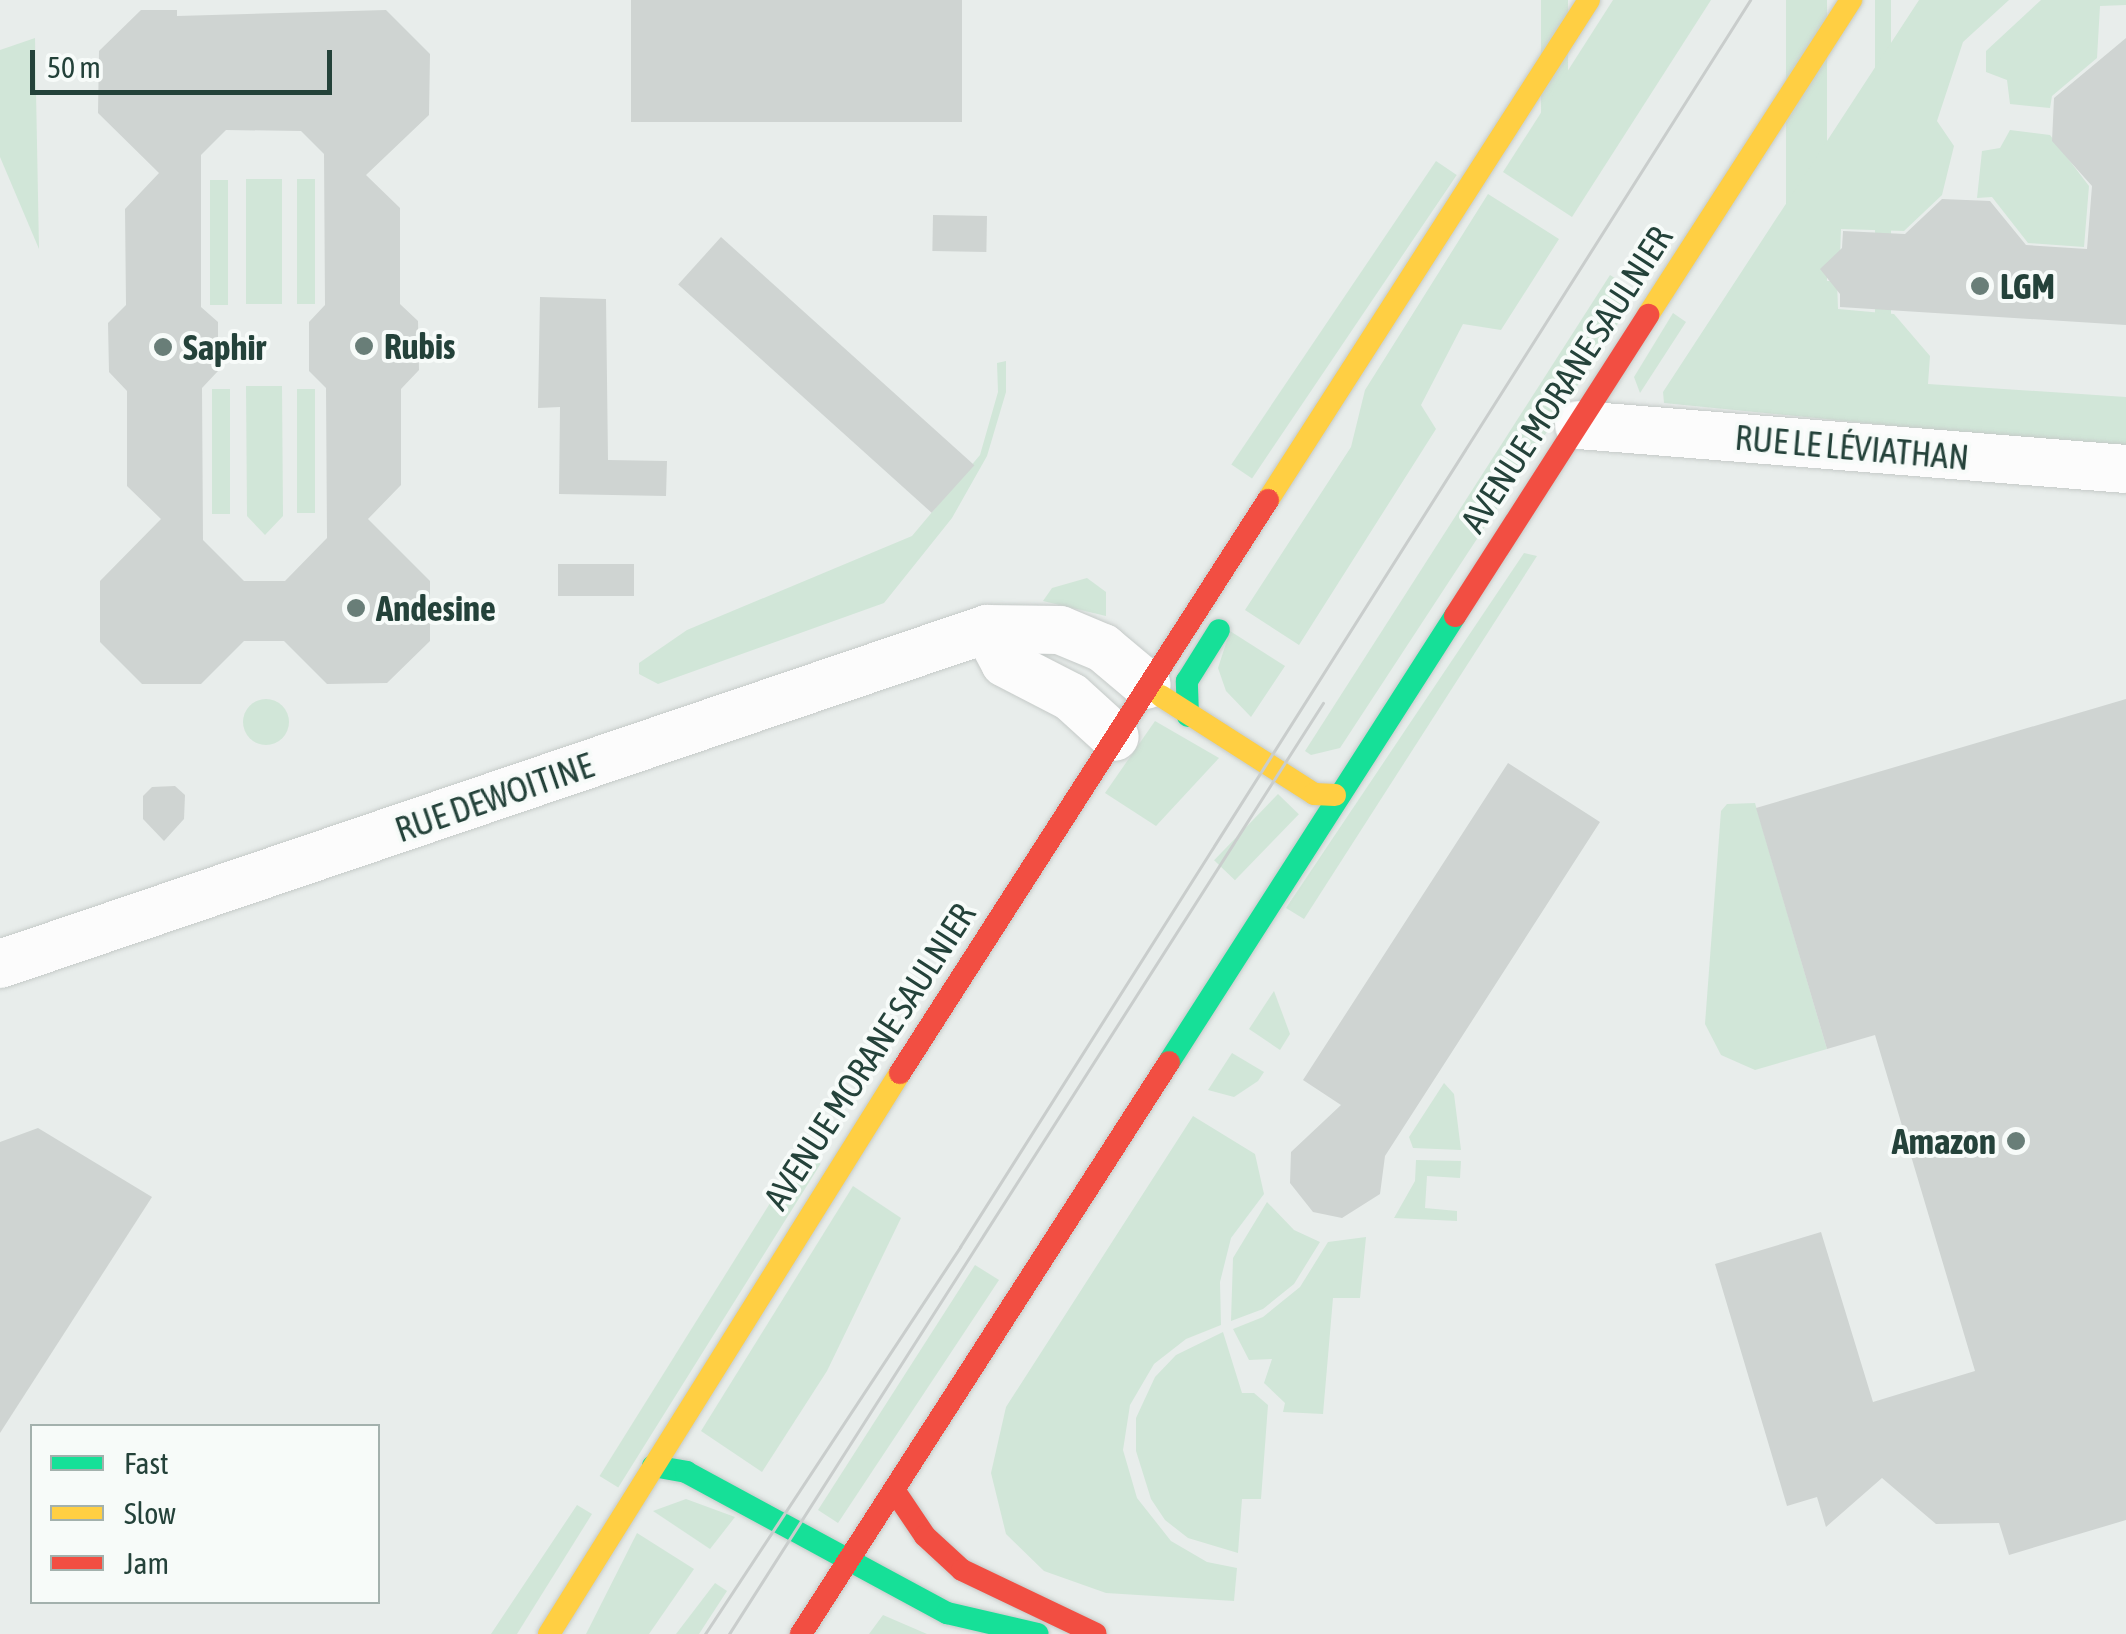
<!DOCTYPE html>
<html>
<head>
<meta charset="utf-8">
<style>
  body { margin:0 }
  #map { position:relative; width:2126px; height:1634px; overflow:hidden; background:#e8edeb; font-family:"Asap Condensed",sans-serif }
  div>[style] { position:absolute }
  .green>* { inset:0; background:#d1e6d8; transform-origin:0 0 }
  .round { border-radius:50% }
  .building>* { inset:0; background:#cfd4d2; transform-origin:0 0 }
  .roads { filter:drop-shadow(0 0 2px #c5cac8) drop-shadow(0 0 2px #c5cac8) }
  .street>* { height:48px; margin:-24px; padding:0 24px; transform-origin:24px; border-radius:24px; background:#fcfcfc }
  .fast>* { height:22px; margin:-11px; padding:0 11px; transform-origin:11px; border-radius:11px; background:#16e098 }
  .slow>* { height:22px; margin:-11px; padding:0 11px; transform-origin:11px; border-radius:11px; background:#ffcf43 }
  .jam>* { height:22px; margin:-11px; padding:0 11px; transform-origin:11px; border-radius:11px; background:#f24e42 }
  .tram>* { height:2.5px; margin:-1.25px; padding:0 1.25px; transform-origin:1.25px; border-radius:1.25px; background:#c9cdcc }
  .dots>* { width:28px; height:28px; translate:-50% -50%; box-sizing:border-box; border:5px solid #f7fbf9; border-radius:50% }
  span { translate:-50% -50%; white-space:nowrap; text-align:center; line-height:1.15; -webkit-text-stroke:8px #f7fbf9; paint-order:stroke }
  .poi-label { font-size:35px; color:#24423a; font-weight:700 }
  .left { translate:0 -50%; text-align:left }
  .right { translate:-100% -50%; text-align:right }
  .street-label { font-size:35px; color:#24423a }
  .legend { position:absolute; left:30px; top:1424px; width:350px; height:180px; box-sizing:border-box; background:#f7fbf9; border:2px solid #a3b1ad; margin:0; padding:12px 18px; list-style:none; font-size:30px; color:#24423a }
  .legend li { display:flex; align-items:center; gap:20px; height:50px }
  .legend b { width:50px; border:2px solid #a3b1ad }
  .scale { position:absolute; left:30px; top:50px; width:302px; height:45px; box-sizing:border-box; border:5px solid #24423a; border-top:0; padding-left:12px; font-size:30px; line-height:35px; white-space:nowrap; color:#24423a; -webkit-text-stroke:8px #f7fbf9; paint-order:stroke }
</style>
</head>
<body>
<div id="map">
  <div class="green">
    <i style="left:1541px;top:0;width:27px;height:167px"></i>
    <i style="clip-path:polygon(1613px 0,1711px 0,1572px 217px,1503px 172px)"></i>
    <i style="left:1786px;top:0;width:41px;height:298px"></i>
    <i style="left:1875px;top:0;width:16px;height:345px"></i>
    <i style="clip-path:polygon(1919px 0,2009px 0,1963px 42px,1937px 121px,1954px 146px,1942px 195px,1904px 231px,1841px 229px,1840px 256px,1817px 269px,1827px 281px,1837px 281px,1838px 309px,1894px 314px,1930px 356px,1928px 384px,2126px 397px,2126px 449px,1664px 403px,1663px 392px)"></i>
    <i style="clip-path:polygon(2041px 0,2126px 0,2126px 5px,2100px 6px,2097px 58px,2052px 96px,2050px 108px,2010px 104px,2007px 80px,1986px 72px,1986px 51px)"></i>
    <i style="clip-path:polygon(35px 38px,39px 249px,0 157px,0 50px)"></i>
    <i style="clip-path:polygon(2010px 130px,2050px 135px,2089px 186px,2084px 247px,2028px 243px,1992px 197px,1977px 198px,1982px 151px,2000px 148px)"></i>
    <i style="left:1436px;top:161px;width:25px;height:366px;rotate:34deg"></i>
    <i style="left:246px;top:179px;width:36px;height:125px"></i>
    <i style="left:297px;top:179px;width:18px;height:125px"></i>
    <i style="left:228px;top:180px;width:125px;height:18px;rotate:90deg"></i>
    <i style="clip-path:polygon(1488px 194px,1559px 239px,1501px 330px,1463px 324px,1421px 405px,1436px 429px,1299px 645px,1245px 610px,1351px 447px,1365px 390px)"></i>
    <i style="clip-path:polygon(1610px 275px,1638px 293px,1340px 748px,1311px 755px,1305px 751px)"></i>
    <i style="clip-path:polygon(1673px 313px,1686px 322px,1640px 393px,1634px 377px)"></i>
    <i style="clip-path:polygon(1006px 361px,1006px 392px,987px 456px,952px 518px,884px 603px,658px 684px,639px 674px,639px 663px,687px 630px,912px 536px,980px 455px,998px 392px,997px 363px)"></i>
    <i style="clip-path:polygon(246px 386px,282px 386px,283px 516px,265px 535px,247px 516px)"></i>
    <i style="left:212px;top:389px;width:18px;height:125px"></i>
    <i style="left:297px;top:389px;width:18px;height:124px"></i>
    <i style="clip-path:polygon(1524px 553px,1537px 556px,1304px 919px,1286px 908px)"></i>
    <i style="clip-path:polygon(1087px 578px,1106px 592px,1106px 616px,1043px 601px,1052px 588px)"></i>
    <i style="clip-path:polygon(1230px 631px,1285px 666px,1251px 717px,1226px 691px,1218px 668px)"></i>
    <i class="round" style="left:243px;top:699px;width:46px;height:46px"></i>
    <i style="clip-path:polygon(1155px 721px,1219px 758px,1156px 826px,1105px 793px)"></i>
    <i style="left:1278px;top:794px;width:29px;height:92px;rotate:44deg"></i>
    <i style="clip-path:polygon(1755px 803px,1827px 1049px,1755px 1070px,1721px 1055px,1705px 1024px,1721px 811px,1727px 804px)"></i>
    <i style="clip-path:polygon(1274px 991px,1290px 1034px,1280px 1050px,1249px 1029px)"></i>
    <i style="clip-path:polygon(1232px 1053px,1264px 1072px,1258px 1081px,1234px 1097px,1208px 1090px)"></i>
    <i style="clip-path:polygon(1444px 1083px,1454px 1094px,1461px 1150px,1413px 1148px,1409px 1137px)"></i>
    <i style="clip-path:polygon(1193px 1116px,1255px 1154px,1264px 1194px,1231px 1238px,1220px 1282px,1221px 1325px,1186px 1339px,1154px 1364px,1130px 1405px,1123px 1450px,1137px 1498px,1171px 1541px,1207px 1562px,1237px 1568px,1234px 1601px,1106px 1593px,1044px 1571px,1006px 1534px,991px 1473px,1006px 1407px)"></i>
    <i style="left:802px;top:1152px;width:22px;height:382px;rotate:32deg"></i>
    <i style="clip-path:polygon(1416px 1160px,1461px 1161px,1460px 1178px,1427px 1176px,1425px 1208px,1457px 1211px,1457px 1221px,1394px 1218px,1415px 1181px)"></i>
    <i style="clip-path:polygon(853px 1186px,901px 1218px,827px 1371px,762px 1472px,701px 1431px)"></i>
    <i style="clip-path:polygon(1267px 1202px,1294px 1230px,1320px 1242px,1294px 1284px,1263px 1309px,1231px 1321px,1233px 1258px)"></i>
    <i style="clip-path:polygon(1366px 1237px,1360px 1298px,1333px 1298px,1323px 1414px,1283px 1412px,1285px 1403px,1264px 1383px,1272px 1359px,1249px 1360px,1233px 1329px,1263px 1317px,1300px 1287px,1328px 1242px)"></i>
    <i style="clip-path:polygon(975px 1265px,999px 1280px,838px 1523px,818px 1510px)"></i>
    <i style="clip-path:polygon(1223px 1332px,1242px 1393px,1254px 1393px,1268px 1405px,1261px 1499px,1242px 1499px,1238px 1553px,1188px 1538px,1165px 1520px,1151px 1499px,1136px 1451px,1136px 1418px,1155px 1377px,1176px 1355px)"></i>
    <i style="clip-path:polygon(686px 1499px,735px 1517px,710px 1549px,653px 1511px)"></i>
    <i style="clip-path:polygon(577px 1505px,592px 1514px,517px 1634px,491px 1634px)"></i>
    <i style="clip-path:polygon(637px 1533px,694px 1569px,649px 1634px,586px 1634px)"></i>
    <i style="clip-path:polygon(715px 1583px,727px 1591px,699px 1634px,676px 1634px)"></i>
    <i style="clip-path:polygon(883px 1615px,927px 1634px,869px 1634px)"></i>
  </div>
  <div class="building">
    <i style="left:631px;top:0;width:331px;height:122px"></i>
    <i style="clip-path:polygon(evenodd,141px 10px,177px 10px,177px 16px,386px 10px,430px 54px,429px 115px,366px 175px,400px 208px,400px 304px,418px 321px,419px 370px,401px 389px,401px 485px,368px 519px,430px 581px,430px 641px,387px 683px,327px 684px,284px 641px,244px 641px,201px 684px,142px 684px,100px 642px,100px 581px,161px 519px,127px 486px,127px 391px,109px 372px,108px 323px,126px 305px,125px 209px,159px 173px,98px 113px,99px 51px,141px 10px,226px 130px,301px 131px,324px 154px,325px 305px,309px 322px,309px 371px,326px 388px,327px 538px,285px 581px,244px 581px,203px 540px,202px 388px,218px 371px,218px 322px,201px 307px,201px 155px,226px 130px)"></i>
    <i style="clip-path:polygon(2126px 38px,2126px 325px,1840px 307px,1840px 294px,1820px 269px,1842px 248px,1843px 231px,1905px 234px,1942px 199px,1990px 201px,2026px 245px,2087px 249px,2092px 186px,2052px 141px,2054px 98px)"></i>
    <i style="left:933px;top:215px;width:54px;height:36px;rotate:1deg"></i>
    <i style="left:721px;top:237px;width:341px;height:64px;rotate:42deg"></i>
    <i style="clip-path:polygon(540px 297px,606px 299px,608px 460px,667px 461px,666px 496px,559px 494px,560px 407px,538px 408px)"></i>
    <i style="left:558px;top:564px;width:76px;height:32px"></i>
    <i style="clip-path:polygon(2126px 699px,2126px 1520px,2009px 1555px,1999px 1523px,1936px 1524px,1882px 1478px,1826px 1527px,1817px 1497px,1787px 1506px,1715px 1264px,1821px 1232px,1873px 1402px,1975px 1371px,1875px 1035px,1827px 1049px,1756px 808px)"></i>
    <i style="clip-path:polygon(1508px 763px,1600px 822px,1385px 1156px,1380px 1194px,1342px 1218px,1313px 1212px,1290px 1183px,1291px 1152px,1341px 1105px,1303px 1080px)"></i>
    <i style="clip-path:polygon(175px 786px,185px 795px,184px 819px,164px 841px,143px 819px,143px 796px,152px 787px)"></i>
    <i style="clip-path:polygon(38px 1128px,152px 1197px,0 1433px,0 1142px)"></i>
  </div>
  <div class="roads">
    <div class="street">
      <i style="left:1579px;top:425px;width:549px;rotate:4.6deg"></i>
      <i style="left:987px;top:629px;width:38px;rotate:62deg"></i>
      <i style="left:1005px;top:663px;width:74px;rotate:27.3deg"></i>
      <i style="left:1071px;top:697px;width:59px;rotate:42.3deg"></i>
      <i style="left:0;top:964px;width:1042px;rotate:-18.75deg"></i>
      <i style="left:987px;top:629px;width:73px;rotate:0.8deg"></i>
      <i style="left:1060px;top:630px;width:47px;rotate:22.7deg"></i>
      <i style="left:1103px;top:648px;width:57px;rotate:40.1deg"></i>
    </div>
    <div class="fast">
      <i style="left:1188px;top:716px;width:35px;rotate:-92deg"></i>
      <i style="left:1187px;top:681px;width:60px;rotate:-57.9deg"></i>
      <i style="left:1169px;top:1062px;width:530px;rotate:-57.33deg"></i>
      <i style="left:653px;top:1466px;width:34px;rotate:10deg"></i>
      <i style="left:686px;top:1472px;width:297px;rotate:28.4deg"></i>
      <i style="left:947px;top:1613px;width:93px;rotate:13deg"></i>
    </div>
    <div class="slow">
      <i style="left:1648px;top:315px;width:375px;rotate:-57.2deg"></i>
      <i style="left:1268px;top:500px;width:594px;rotate:-57.3deg"></i>
      <i style="left:1161px;top:696px;width:182px;rotate:32.6deg"></i>
      <i style="left:1314px;top:794px;width:21px;rotate:3deg"></i>
      <i style="left:549px;top:1634px;width:662px;rotate:-57.97deg"></i>
    </div>
    <div class="jam">
      <i style="left:1455px;top:616px;width:358px;rotate:-57.3deg"></i>
      <i style="left:900px;top:1073px;width:681px;rotate:-57.29deg"></i>
      <i style="left:894px;top:1490px;width:55px;rotate:56deg"></i>
      <i style="left:925px;top:1536px;width:50px;rotate:42.6deg"></i>
      <i style="left:962px;top:1570px;width:148px;rotate:25.5deg"></i>
      <i style="left:801px;top:1634px;width:680px;rotate:-57.24deg"></i>
    </div>
  </div>
  <div class="tram">
    <i style="left:705px;top:1634px;width:463px;rotate:-56.6deg"></i>
    <i style="left:960px;top:1247px;width:1476px;rotate:-57.64deg"></i>
    <i style="left:729px;top:1634px;width:1104px;rotate:-57.46deg"></i>
  </div>
  <div class="dots">
    <i style="left:1980px;top:286px;background:#697e78"></i>
    <i style="left:364px;top:346px;background:#697e78"></i>
    <i style="left:163px;top:347px;background:#697e78"></i>
    <i style="left:356px;top:608px;background:#697e78"></i>
    <i style="left:2016px;top:1141px;background:#697e78"></i>
  </div>
  <div class="poi-label">
    <span class="left" style="left:2000px;top:286px">LGM</span>
    <span class="left" style="left:384px;top:346px">Rubis</span>
    <span class="left" style="left:183px;top:347px">Saphir</span>
    <span class="left" style="left:376px;top:608px">Andesine</span>
    <span class="right" style="left:1996px;top:1141px">Amazon</span>
  </div>
  <div class="street-label">
    <span style="left:1566px;top:379px;rotate:-57deg">AVENUE MORANE SAULNIER</span>
    <span style="left:1852px;top:447px;rotate:5deg">RUE LE LÉVIATHAN</span>
    <span style="left:494px;top:797px;rotate:-19deg">RUE DEWOITINE</span>
    <span style="left:869px;top:1056px;rotate:-57deg">AVENUE MORANE SAULNIER</span>
  </div>
  <ul class="legend">
  <li><b style="height:12px;background:#16e098"></b>Fast</li>
  <li><b style="height:12px;background:#ffcf43"></b>Slow</li>
  <li><b style="height:12px;background:#f24e42"></b>Jam</li>
  </ul>
  <div class="scale">50 m</div>
</div>
</body>
</html>
